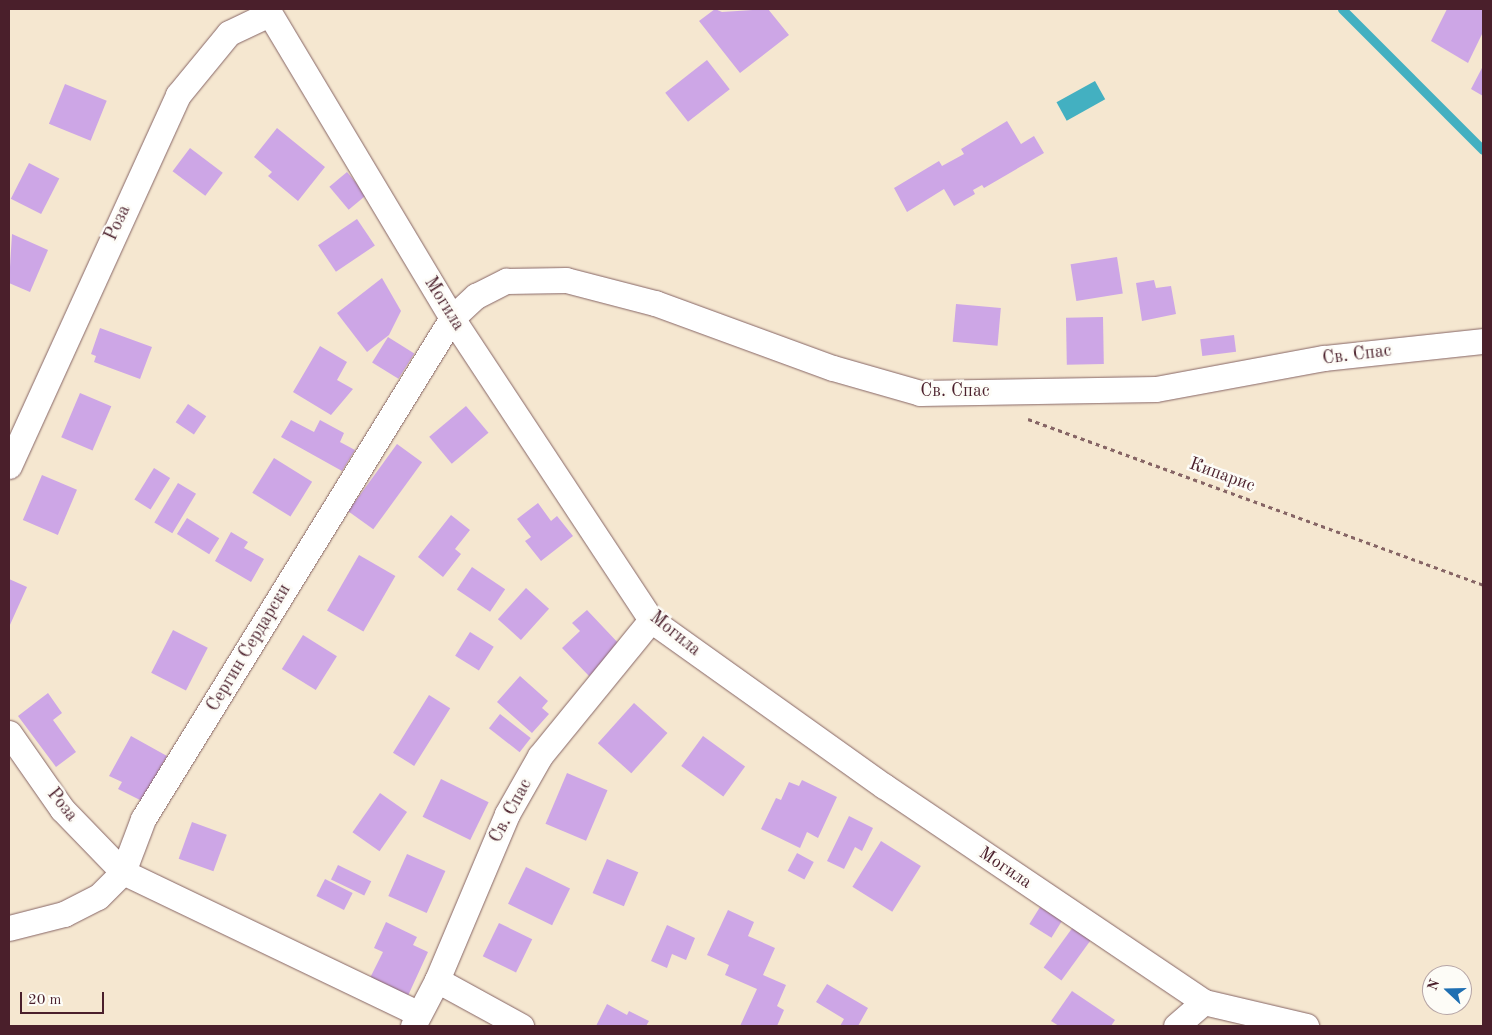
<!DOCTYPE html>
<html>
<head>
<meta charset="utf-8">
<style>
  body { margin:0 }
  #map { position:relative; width:1492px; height:1035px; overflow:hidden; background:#f5e7d0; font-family:"Old Standard TT",serif }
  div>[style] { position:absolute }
  .water>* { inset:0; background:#43b0c1; transform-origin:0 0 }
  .stream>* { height:9px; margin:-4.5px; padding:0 4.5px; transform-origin:4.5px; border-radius:4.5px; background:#43b0c1 }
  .building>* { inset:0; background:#cda6e6; transform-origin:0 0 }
  .path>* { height:3px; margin-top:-1.5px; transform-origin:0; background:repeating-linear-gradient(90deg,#866565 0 4px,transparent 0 8px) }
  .roads { filter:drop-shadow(0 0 1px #866565) drop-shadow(0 0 1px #866565) }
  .street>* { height:25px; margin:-12.5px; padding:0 12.5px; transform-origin:12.5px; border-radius:12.5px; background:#fff }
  span { translate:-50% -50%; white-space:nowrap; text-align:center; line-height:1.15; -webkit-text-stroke:5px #fdfcf7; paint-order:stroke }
  .street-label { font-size:18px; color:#4a1f2b }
  .frame { position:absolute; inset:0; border:10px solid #4a1f2b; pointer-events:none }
  .north { position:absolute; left:1422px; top:965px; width:50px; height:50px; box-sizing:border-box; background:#fdfcf7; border:1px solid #b5a4a5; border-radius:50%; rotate:291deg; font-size:14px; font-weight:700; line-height:20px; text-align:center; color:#4a1f2b }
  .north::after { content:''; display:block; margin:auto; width:18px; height:22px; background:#1f6fb2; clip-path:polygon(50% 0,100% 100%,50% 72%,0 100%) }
  .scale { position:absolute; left:20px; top:992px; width:84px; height:22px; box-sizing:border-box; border:2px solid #4a1f2b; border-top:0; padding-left:6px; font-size:15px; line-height:18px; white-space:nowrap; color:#4a1f2b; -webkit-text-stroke:4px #fdfcf7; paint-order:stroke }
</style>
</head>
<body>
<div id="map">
  <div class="water">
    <i style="left:1095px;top:81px;width:21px;height:44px;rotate:61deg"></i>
  </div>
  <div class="stream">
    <i style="left:1342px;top:9px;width:199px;rotate:45deg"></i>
  </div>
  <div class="building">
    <i style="clip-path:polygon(715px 9px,722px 12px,768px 9px,789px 35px,740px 73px,699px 21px)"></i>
    <i style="clip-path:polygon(1447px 9px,1483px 9px,1483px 32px,1468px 63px,1431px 41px)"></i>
    <i style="left:707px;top:60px;width:37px;height:53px;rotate:52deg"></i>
    <i style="clip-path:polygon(1483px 66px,1483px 96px,1471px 89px)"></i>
    <i style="left:65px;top:84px;width:45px;height:43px;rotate:22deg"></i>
    <i style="clip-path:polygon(1007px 121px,1021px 144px,1034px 136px,1044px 153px,984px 188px,982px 185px,973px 190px,975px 194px,954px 206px,944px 189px,907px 212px,894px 188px,939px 161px,942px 166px,964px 154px,961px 149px)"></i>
    <i style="clip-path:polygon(277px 128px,325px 167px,298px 201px,268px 176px,272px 172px,254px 157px)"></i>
    <i style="left:190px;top:148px;width:41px;height:29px;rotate:37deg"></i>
    <i style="left:29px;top:163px;width:34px;height:40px;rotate:27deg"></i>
    <i style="left:347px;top:172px;width:30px;height:23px;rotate:50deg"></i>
    <i style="left:357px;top:219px;width:32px;height:47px;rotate:56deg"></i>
    <i style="clip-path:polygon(12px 234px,48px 250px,30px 292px,9px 283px)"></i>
    <i style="left:1117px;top:257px;width:37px;height:47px;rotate:81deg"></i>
    <i style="clip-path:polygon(382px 278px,401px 311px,389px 335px,367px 352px,337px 313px)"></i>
    <i style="clip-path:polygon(1154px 280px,1156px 288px,1171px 286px,1176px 314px,1142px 321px,1136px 283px)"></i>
    <i style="left:956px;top:304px;width:45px;height:38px;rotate:5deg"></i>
    <i style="left:1103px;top:317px;width:47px;height:37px;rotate:89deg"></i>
    <i style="clip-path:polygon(100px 328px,152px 347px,140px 379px,94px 362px,96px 356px,91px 354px)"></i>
    <i style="left:1234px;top:335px;width:17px;height:34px;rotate:83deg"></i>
    <i style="left:388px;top:337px;width:31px;height:30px;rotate:32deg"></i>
    <i style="clip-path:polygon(320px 346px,347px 362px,337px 380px,353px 389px,331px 415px,293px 392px)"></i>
    <i style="left:80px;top:393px;width:34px;height:48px;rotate:23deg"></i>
    <i style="left:188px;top:404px;width:22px;height:22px;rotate:34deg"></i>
    <i style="left:466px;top:406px;width:35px;height:48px;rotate:50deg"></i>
    <i style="clip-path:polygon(291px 420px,314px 432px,320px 420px,344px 433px,340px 442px,355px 450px,342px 471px,281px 437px)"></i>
    <i style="left:397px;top:444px;width:31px;height:83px;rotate:36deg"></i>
    <i style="left:274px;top:458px;width:45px;height:41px;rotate:32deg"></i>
    <i style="left:154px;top:468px;width:19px;height:37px;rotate:32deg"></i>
    <i style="left:42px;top:475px;width:38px;height:49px;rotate:23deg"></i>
    <i style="left:178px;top:483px;width:21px;height:46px;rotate:31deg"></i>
    <i style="clip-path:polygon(538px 503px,551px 521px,557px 516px,573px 536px,541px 561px,525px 541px,531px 537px,517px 519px)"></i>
    <i style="clip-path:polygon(451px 515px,470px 530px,455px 549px,461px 554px,443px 577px,418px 557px)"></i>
    <i style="left:187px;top:518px;width:38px;height:19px;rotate:32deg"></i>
    <i style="clip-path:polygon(231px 532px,248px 542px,244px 548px,264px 559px,251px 582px,215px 561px)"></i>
    <i style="left:359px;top:555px;width:42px;height:64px;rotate:30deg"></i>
    <i style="left:472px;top:567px;width:40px;height:27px;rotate:34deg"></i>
    <i style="clip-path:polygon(9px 579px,27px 587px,9px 627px)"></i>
    <i style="left:526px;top:588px;width:31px;height:42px;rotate:42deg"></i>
    <i style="clip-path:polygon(587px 610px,621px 646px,589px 676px,562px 648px,580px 631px,572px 623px)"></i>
    <i style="left:173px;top:630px;width:39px;height:48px;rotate:27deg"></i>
    <i style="left:470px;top:632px;width:28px;height:28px;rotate:32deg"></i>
    <i style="left:303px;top:635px;width:40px;height:40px;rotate:32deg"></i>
    <i style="clip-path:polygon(520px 676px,548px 701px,542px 708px,549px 714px,532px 733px,497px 702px)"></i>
    <i style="clip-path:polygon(48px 693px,62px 713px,53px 720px,76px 752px,56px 767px,18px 716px)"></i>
    <i style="left:429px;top:695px;width:25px;height:68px;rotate:32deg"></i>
    <i style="left:634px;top:703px;width:45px;height:54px;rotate:42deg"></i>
    <i style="left:500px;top:714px;width:39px;height:18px;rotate:38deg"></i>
    <i style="clip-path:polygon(131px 736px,167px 756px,142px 801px,118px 789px,122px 782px,109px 776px)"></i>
    <i style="left:703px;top:736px;width:52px;height:37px;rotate:36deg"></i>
    <i style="left:567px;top:773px;width:44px;height:55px;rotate:23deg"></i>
    <i style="left:441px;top:779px;width:53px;height:42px;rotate:26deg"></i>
    <i style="clip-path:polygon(802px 780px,837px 797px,818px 838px,807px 832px,800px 848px,761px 829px,776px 798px,781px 800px,789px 782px,799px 786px)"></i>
    <i style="left:380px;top:793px;width:33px;height:48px;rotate:35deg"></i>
    <i style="clip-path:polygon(849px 816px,873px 828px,862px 851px,855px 847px,844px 869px,827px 861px)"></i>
    <i style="left:192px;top:822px;width:37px;height:39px;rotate:20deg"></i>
    <i style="left:881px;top:841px;width:47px;height:54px;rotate:32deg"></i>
    <i style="left:797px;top:853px;width:19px;height:20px;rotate:28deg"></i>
    <i style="left:407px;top:854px;width:42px;height:46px;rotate:24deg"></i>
    <i style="left:607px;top:859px;width:34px;height:37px;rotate:23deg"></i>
    <i style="left:338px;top:865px;width:37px;height:16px;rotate:26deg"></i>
    <i style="left:526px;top:867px;width:49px;height:41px;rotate:26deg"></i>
    <i style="left:325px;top:879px;width:31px;height:19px;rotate:27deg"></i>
    <i style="left:1040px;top:907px;width:26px;height:20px;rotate:32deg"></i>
    <i style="clip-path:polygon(728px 910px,754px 922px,748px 936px,775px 948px,763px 975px,786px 985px,777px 1006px,784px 1010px,777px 1026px,740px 1026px,757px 989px,725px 975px,729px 965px,707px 955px)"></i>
    <i style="clip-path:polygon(386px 922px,417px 937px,413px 945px,428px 952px,406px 1000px,368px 982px,383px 952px,374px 948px)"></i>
    <i style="left:499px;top:923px;width:37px;height:37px;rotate:26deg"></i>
    <i style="clip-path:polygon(667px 925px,695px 938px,686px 960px,672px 954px,667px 968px,651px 961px)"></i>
    <i style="left:1073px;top:927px;width:22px;height:50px;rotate:36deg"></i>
    <i style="clip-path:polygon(827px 984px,868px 1008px,858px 1026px,840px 1026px,844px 1019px,816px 1002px)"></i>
    <i style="clip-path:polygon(1072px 991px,1115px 1020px,1111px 1026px,1059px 1026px,1051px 1021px)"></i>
    <i style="clip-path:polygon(607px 1004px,627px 1015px,629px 1011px,649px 1021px,646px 1026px,596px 1026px)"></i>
  </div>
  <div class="path">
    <i style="left:1028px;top:419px;width:484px;rotate:20deg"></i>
  </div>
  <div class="roads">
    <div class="street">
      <i style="left:267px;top:9px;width:360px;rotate:59.1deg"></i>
      <i style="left:452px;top:318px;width:362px;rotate:56.6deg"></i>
      <i style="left:651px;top:620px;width:286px;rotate:35.5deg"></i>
      <i style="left:884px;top:786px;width:386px;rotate:34deg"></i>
      <i style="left:1204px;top:1002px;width:105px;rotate:13.2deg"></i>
      <i style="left:9px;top:466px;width:408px;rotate:-65.5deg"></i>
      <i style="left:178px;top:95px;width:80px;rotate:-50.6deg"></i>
      <i style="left:229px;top:33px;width:44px;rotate:-25.4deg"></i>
      <i style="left:9px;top:733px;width:93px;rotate:55.1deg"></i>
      <i style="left:62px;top:809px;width:88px;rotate:45.9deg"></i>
      <i style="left:123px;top:872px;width:328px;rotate:25.6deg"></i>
      <i style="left:9px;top:928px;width:57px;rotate:-14.3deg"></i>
      <i style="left:64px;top:914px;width:38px;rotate:-27deg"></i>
      <i style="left:98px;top:897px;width:35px;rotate:-45deg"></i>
      <i style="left:123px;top:872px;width:57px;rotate:-69.3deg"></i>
      <i style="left:143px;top:819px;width:589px;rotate:-58.34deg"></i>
      <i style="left:452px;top:318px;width:33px;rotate:-43deg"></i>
      <i style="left:476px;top:296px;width:34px;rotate:-27deg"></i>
      <i style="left:506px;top:281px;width:60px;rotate:-1deg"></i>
      <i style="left:566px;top:280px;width:92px;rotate:14.5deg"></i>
      <i style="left:655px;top:303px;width:189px;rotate:20.1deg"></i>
      <i style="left:833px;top:368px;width:91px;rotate:16deg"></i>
      <i style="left:920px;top:393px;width:236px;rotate:-1deg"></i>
      <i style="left:1156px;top:389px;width:171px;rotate:-10.5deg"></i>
      <i style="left:1324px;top:358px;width:160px;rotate:-6.1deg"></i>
      <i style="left:437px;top:980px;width:96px;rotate:28.7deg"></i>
      <i style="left:413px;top:1026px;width:52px;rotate:-62.4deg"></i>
      <i style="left:437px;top:980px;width:180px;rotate:-67.1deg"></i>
      <i style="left:507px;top:814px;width:67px;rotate:-60.4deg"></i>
      <i style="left:540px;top:756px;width:176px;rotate:-50.8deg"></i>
      <i style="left:1176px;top:1026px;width:37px;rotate:-41deg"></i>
    </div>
  </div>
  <div class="street-label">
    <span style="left:118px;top:223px;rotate:-65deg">Роза</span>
    <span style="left:444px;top:304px;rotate:58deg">Могила</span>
    <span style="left:1357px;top:355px;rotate:-7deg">Св. Спас</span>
    <span style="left:955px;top:391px">Св. Спас</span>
    <span style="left:1222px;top:475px;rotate:20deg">Кипарис</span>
    <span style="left:675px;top:634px;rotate:39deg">Могила</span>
    <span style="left:249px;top:648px;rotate:-59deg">Сергин Сердарски</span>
    <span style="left:62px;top:805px;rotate:51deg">Роза</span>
    <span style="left:511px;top:811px;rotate:-62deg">Св. Спас</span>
    <span style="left:1005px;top:868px;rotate:34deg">Могила</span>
  </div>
  <div class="frame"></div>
  <div class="north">N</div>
  <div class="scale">20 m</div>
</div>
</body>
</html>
